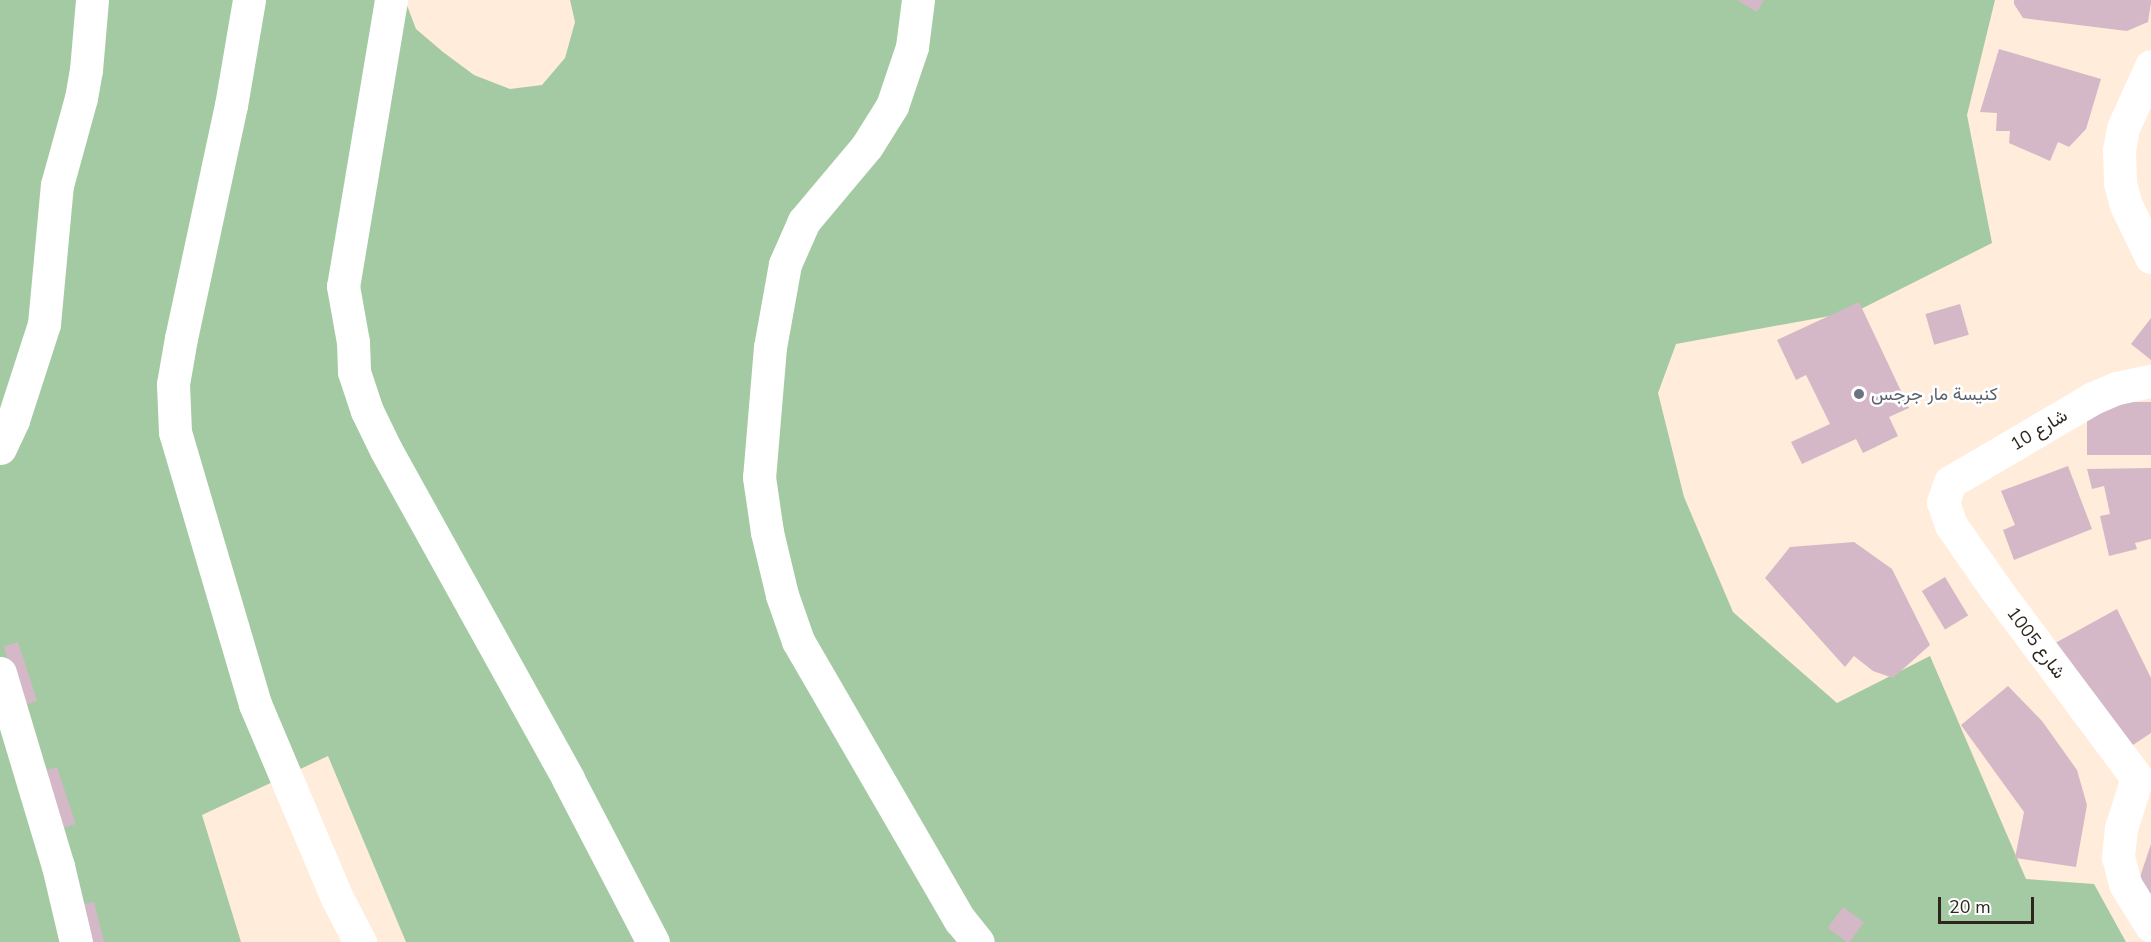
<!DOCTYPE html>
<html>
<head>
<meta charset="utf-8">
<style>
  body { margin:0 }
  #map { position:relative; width:2151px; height:942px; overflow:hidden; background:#ffecdb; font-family:"Nunito Sans",Vazirmatn,sans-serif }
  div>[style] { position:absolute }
  .green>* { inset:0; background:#a4caa3 }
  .building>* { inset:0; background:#d5b8c7; transform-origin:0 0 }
  .minor>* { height:33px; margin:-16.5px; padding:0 16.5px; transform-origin:16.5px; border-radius:16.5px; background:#fff }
  .dots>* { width:16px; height:16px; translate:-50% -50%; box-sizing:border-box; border:3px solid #fff; border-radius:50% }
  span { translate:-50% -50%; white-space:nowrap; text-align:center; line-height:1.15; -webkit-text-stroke:5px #fff; paint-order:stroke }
  .worship-label { font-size:18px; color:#5b616d }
  .left { translate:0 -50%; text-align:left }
  .street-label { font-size:18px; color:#2e261e }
  .scale { position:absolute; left:1938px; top:897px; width:96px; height:27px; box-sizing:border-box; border:3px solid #2e261e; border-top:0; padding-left:8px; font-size:18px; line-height:21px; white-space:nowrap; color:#2e261e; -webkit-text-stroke:4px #fff; paint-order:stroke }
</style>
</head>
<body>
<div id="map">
  <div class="green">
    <i style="clip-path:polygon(0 0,405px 0,416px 29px,443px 52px,474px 75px,510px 89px,542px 85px,565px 58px,575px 22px,570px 0,1995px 0,1967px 115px,1992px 243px,1857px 311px,1676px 344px,1658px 393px,1684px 497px,1733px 612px,1837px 703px,1930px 656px,2026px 879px,2094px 884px,2126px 942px,406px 942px,328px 756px,202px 815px,241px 942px,0 942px)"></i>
  </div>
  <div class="building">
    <i style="clip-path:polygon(1737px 0,1764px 0,1757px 12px)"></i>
    <i style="clip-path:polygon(2014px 0,2151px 0,2151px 3px,2148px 22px,2127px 31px,2023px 18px,2014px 4px)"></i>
    <i style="clip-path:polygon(1999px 49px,2101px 79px,2086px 129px,2069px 147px,2058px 142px,2050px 161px,2009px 143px,2010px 131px,1996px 131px,1997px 113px,1980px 112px)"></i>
    <i style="clip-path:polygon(1859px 302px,1909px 408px,1889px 417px,1898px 436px,1863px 453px,1856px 439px,1802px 464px,1791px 442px,1830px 424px,1806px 375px,1796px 380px,1777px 340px)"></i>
    <i style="left:1960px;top:304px;width:32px;height:36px;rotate:74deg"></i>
    <i style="clip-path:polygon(2151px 318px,2151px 360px,2131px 344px)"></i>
    <i style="left:2151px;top:402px;width:53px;height:64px;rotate:90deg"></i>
    <i style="clip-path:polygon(2068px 466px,2092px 529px,2014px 560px,2003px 530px,2015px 525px,2001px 491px)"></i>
    <i style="clip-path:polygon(2151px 468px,2151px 539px,2135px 543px,2137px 549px,2109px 556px,2100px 516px,2110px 514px,2104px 486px,2092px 489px,2087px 469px)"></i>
    <i style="clip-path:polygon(1854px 542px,1892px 569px,1930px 645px,1893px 678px,1873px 671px,1854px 656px,1845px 667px,1765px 578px,1790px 547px)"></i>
    <i style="left:1945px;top:577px;width:45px;height:27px;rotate:59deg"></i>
    <i style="clip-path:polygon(2117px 609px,2151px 678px,2151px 733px,2124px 751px,2048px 647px)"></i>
    <i style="left:18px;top:642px;width:62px;height:15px;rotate:72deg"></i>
    <i style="clip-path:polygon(2008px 686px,2042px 721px,2077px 770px,2087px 805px,2076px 867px,2015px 858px,2024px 812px,1961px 725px)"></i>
    <i style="left:57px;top:767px;width:60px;height:19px;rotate:72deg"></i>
    <i style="clip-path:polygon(2151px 844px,2151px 916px,2134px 895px)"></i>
    <i style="clip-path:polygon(94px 902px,104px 942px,89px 942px,79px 905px)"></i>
    <i style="left:1843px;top:907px;width:26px;height:26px;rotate:36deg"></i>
  </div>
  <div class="minor">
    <i style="left:249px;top:0;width:107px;rotate:99.7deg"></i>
    <i style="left:231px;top:105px;width:238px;rotate:102.1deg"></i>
    <i style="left:181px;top:338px;width:47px;rotate:99.9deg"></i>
    <i style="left:173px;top:384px;width:48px;rotate:87.6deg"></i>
    <i style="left:175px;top:432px;width:284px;rotate:73.6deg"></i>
    <i style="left:255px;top:704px;width:211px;rotate:67.1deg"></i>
    <i style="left:337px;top:898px;width:50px;rotate:62.4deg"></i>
    <i style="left:391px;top:0;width:290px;rotate:99.5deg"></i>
    <i style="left:343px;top:286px;width:57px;rotate:79.9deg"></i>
    <i style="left:353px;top:342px;width:30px;rotate:88deg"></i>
    <i style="left:354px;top:372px;width:41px;rotate:71.6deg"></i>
    <i style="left:367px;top:411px;width:43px;rotate:64deg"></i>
    <i style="left:386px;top:450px;width:376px;rotate:61deg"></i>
    <i style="left:568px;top:779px;width:184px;rotate:62.5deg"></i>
    <i style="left:918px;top:0;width:47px;rotate:97.3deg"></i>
    <i style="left:912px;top:47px;width:62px;rotate:108.7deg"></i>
    <i style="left:892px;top:106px;width:47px;rotate:122deg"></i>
    <i style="left:867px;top:146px;width:98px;rotate:130deg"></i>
    <i style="left:804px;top:221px;width:47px;rotate:113.8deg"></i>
    <i style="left:785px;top:264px;width:84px;rotate:100.2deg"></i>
    <i style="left:770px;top:347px;width:130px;rotate:94.8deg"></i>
    <i style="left:759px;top:477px;width:56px;rotate:81.7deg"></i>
    <i style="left:767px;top:532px;width:65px;rotate:76.6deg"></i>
    <i style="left:782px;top:595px;width:49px;rotate:70.8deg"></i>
    <i style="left:798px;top:641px;width:323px;rotate:59.9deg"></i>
    <i style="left:960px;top:920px;width:28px;rotate:51deg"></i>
    <i style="left:2151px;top:66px;width:68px;rotate:114.3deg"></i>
    <i style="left:2123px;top:128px;width:22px;rotate:100deg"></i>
    <i style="left:2119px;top:150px;width:33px;rotate:88deg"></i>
    <i style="left:2120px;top:183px;width:23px;rotate:75deg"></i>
    <i style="left:2126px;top:205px;width:58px;rotate:64.3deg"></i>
    <i style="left:0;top:448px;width:31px;rotate:-65deg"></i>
    <i style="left:13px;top:420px;width:101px;rotate:-72.1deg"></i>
    <i style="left:44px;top:324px;width:140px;rotate:-84.7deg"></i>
    <i style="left:57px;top:185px;width:90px;rotate:-74.6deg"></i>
    <i style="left:81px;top:98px;width:28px;rotate:-80deg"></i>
    <i style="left:86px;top:70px;width:70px;rotate:-85.1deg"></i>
    <i style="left:0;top:673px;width:202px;rotate:73.3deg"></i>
    <i style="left:58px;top:866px;width:78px;rotate:76.7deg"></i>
    <i style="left:2137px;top:778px;width:237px;rotate:-126.8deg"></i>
    <i style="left:1995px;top:588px;width:77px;rotate:-124.9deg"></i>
    <i style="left:1951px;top:525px;width:24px;rotate:-109deg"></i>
    <i style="left:1943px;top:502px;width:21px;rotate:-71deg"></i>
    <i style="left:1950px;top:482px;width:166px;rotate:-30.4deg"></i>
    <i style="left:2093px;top:398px;width:26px;rotate:-23deg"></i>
    <i style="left:2117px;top:388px;width:35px;rotate:-12deg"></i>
    <i style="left:2137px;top:778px;width:52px;rotate:107.7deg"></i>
    <i style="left:2121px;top:828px;width:29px;rotate:96deg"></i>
    <i style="left:2118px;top:857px;width:28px;rotate:75deg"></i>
    <i style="left:2125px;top:884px;width:49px;rotate:58.2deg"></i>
  </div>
  <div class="dots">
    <i style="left:1859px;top:394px;background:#6b7280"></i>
  </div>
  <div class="worship-label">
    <span class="left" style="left:1871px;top:394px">كنيسة مار جرجس</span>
  </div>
  <div class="street-label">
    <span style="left:2039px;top:430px;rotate:-31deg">شارع 10</span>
    <span style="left:2036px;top:643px;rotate:53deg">شارع 1005</span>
  </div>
  <div class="scale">20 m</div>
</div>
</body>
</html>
